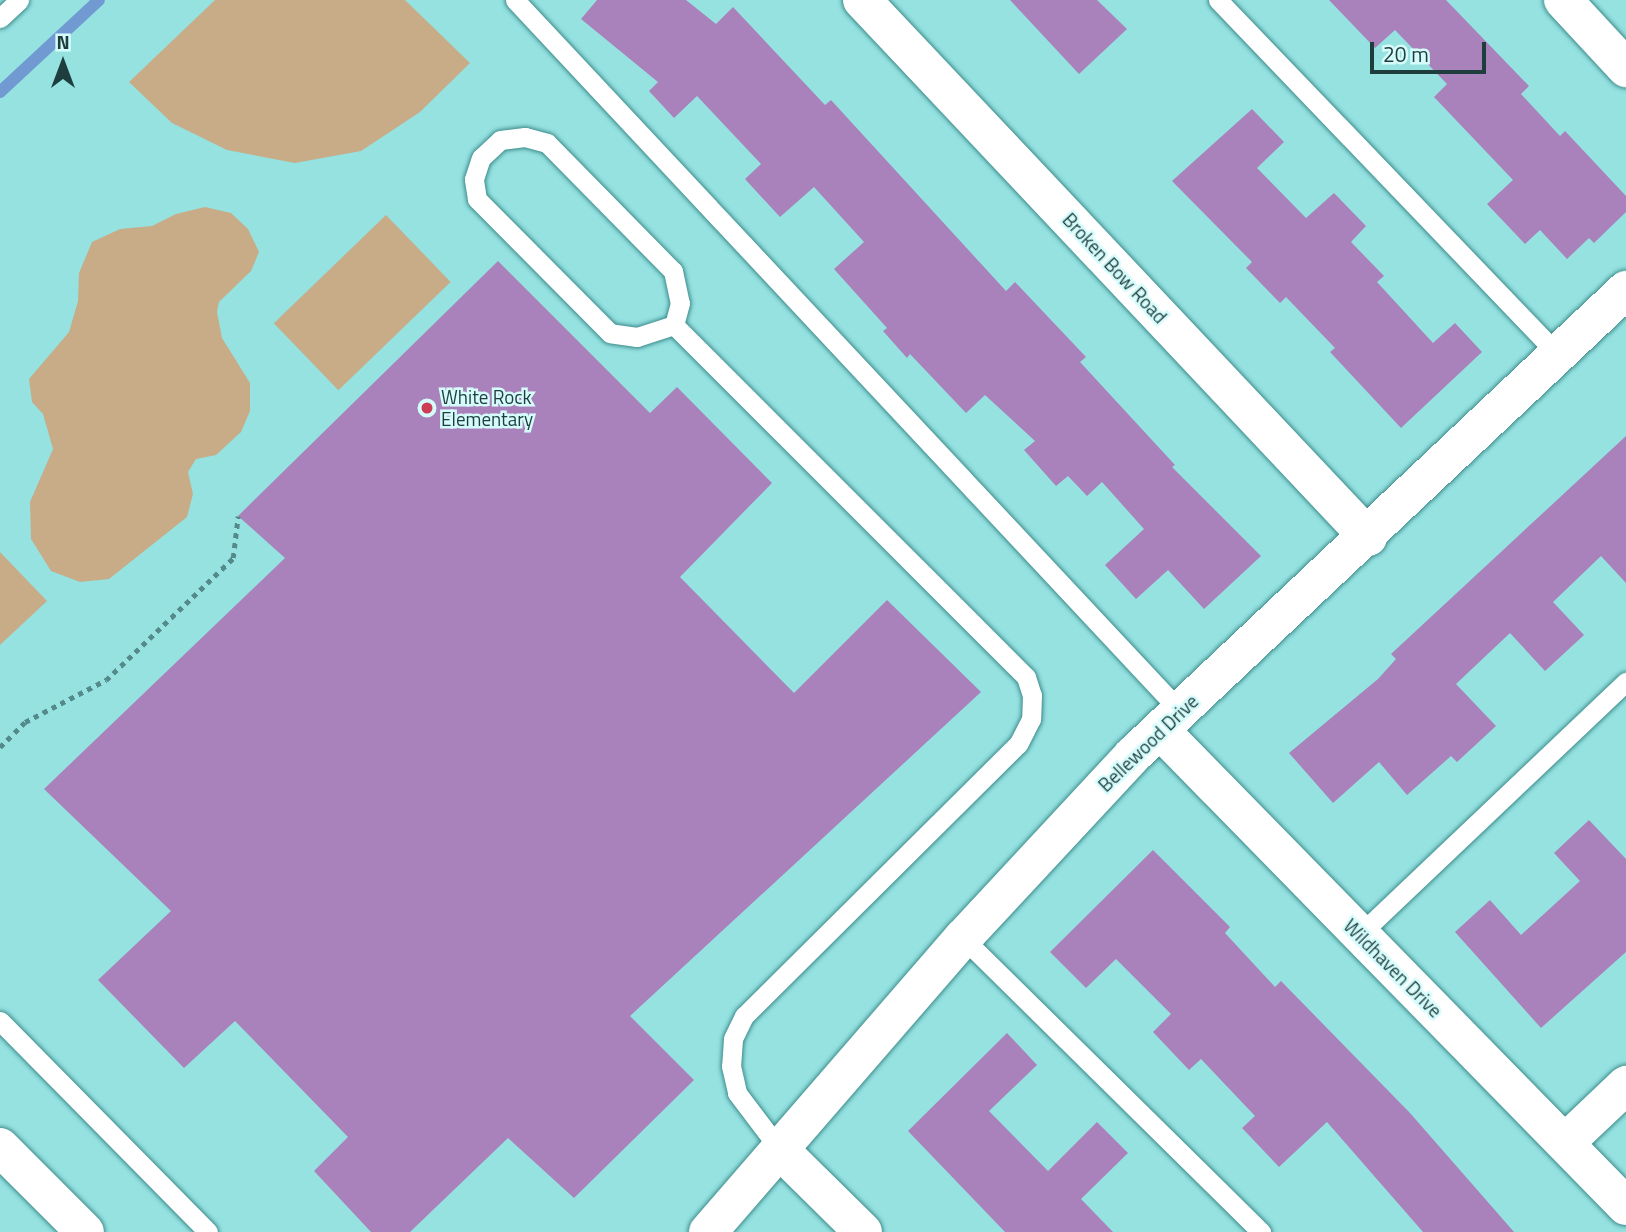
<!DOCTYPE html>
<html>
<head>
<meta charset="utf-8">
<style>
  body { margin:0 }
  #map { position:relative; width:1626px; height:1232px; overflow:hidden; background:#95e2e1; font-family:"Titillium Web",sans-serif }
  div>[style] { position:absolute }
  .green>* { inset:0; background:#c7ac87; transform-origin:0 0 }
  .stream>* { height:12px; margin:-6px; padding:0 6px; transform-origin:6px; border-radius:6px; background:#709ad1 }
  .building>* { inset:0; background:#aa82bb }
  .path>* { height:4.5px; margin-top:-2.25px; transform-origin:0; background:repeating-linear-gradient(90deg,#558a8a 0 5px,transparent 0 10px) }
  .roads { filter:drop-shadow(0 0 2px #3d8b8b) drop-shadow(0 0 2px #3d8b8b) }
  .lane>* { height:19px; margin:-9.5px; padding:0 9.5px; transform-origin:9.5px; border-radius:9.5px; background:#fff }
  .street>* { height:38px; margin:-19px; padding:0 19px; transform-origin:19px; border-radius:19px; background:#fff }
  .dots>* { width:19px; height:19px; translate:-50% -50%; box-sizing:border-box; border:4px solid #d6fbfb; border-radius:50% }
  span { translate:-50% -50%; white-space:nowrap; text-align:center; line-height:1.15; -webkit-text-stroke:5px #d6fbfb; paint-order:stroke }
  .street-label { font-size:19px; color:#1e3e3e }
  .poi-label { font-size:19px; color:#1e3e3e }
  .left { translate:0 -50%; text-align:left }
  .north { position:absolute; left:28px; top:28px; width:70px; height:70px; -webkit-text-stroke:5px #d6fbfb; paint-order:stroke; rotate:0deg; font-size:19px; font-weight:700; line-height:28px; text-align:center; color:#1e3e3e }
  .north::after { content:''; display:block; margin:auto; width:24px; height:32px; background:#1e3e3e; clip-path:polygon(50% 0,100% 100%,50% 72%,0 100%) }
  .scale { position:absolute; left:1370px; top:42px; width:116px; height:32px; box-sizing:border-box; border:4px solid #1e3e3e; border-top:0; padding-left:9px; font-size:21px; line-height:24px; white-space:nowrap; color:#1e3e3e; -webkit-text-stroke:5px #d6fbfb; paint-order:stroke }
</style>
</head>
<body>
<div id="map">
  <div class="green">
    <i style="clip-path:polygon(215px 0,405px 0,470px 63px,420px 112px,361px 151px,295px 163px,227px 150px,172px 123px,129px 82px)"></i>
    <i style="clip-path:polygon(205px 207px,231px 213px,248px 229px,259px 252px,251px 271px,219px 302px,217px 312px,222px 338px,250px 383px,250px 411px,241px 432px,216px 455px,196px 459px,188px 472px,193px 494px,187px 517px,109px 579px,80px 582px,51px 571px,31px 539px,30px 502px,53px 449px,43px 414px,32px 402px,29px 379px,69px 332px,78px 301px,79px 273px,92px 242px,120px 229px,152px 226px,176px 214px)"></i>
    <i style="left:386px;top:215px;width:93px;height:156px;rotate:46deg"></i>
    <i style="clip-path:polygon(0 552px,47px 601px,0 645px)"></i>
  </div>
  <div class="stream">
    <i style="left:0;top:92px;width:135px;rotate:-42.9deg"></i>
  </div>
  <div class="building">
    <i style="clip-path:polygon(597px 0,686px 0,716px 24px,733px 7px,825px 105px,831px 100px,1006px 291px,1015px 282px,1086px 357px,1080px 362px,1175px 465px,1172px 467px,1261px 556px,1204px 609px,1168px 570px,1136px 599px,1105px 565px,1144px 529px,1102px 482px,1087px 496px,1068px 476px,1056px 486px,1024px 450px,1035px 441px,985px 395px,966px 413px,910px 354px,907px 358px,883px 331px,887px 328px,834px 269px,864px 242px,814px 187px,780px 217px,745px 179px,761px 164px,697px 96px,674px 118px,649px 91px,658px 82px,581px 19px)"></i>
    <i style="clip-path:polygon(1010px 0,1097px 0,1127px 29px,1079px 74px)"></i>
    <i style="clip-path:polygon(1329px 0,1446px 0,1529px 86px,1521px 94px,1560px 136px,1565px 131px,1626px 196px,1626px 212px,1594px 243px,1589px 238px,1567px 259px,1540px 230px,1525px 244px,1487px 204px,1513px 180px,1434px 97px,1447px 84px,1395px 30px,1375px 48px)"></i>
    <i style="clip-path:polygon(1252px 109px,1284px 142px,1257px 168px,1306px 218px,1334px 193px,1366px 226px,1351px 242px,1384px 276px,1377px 282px,1433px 343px,1455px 323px,1482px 352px,1401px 428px,1330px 352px,1335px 348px,1286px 297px,1280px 303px,1246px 268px,1252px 262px,1172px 181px)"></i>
    <i style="clip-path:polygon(498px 261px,650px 413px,677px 387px,772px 483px,680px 577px,794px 693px,887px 600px,981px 692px,630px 1016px,694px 1080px,574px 1198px,508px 1138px,410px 1232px,371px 1232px,314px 1171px,348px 1137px,235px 1021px,184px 1068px,98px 980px,171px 911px,44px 789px,285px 558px,238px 516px)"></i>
    <i style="clip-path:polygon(1626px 436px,1626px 583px,1601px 556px,1553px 602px,1584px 635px,1545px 671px,1510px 633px,1456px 684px,1496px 726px,1457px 762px,1451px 756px,1407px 795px,1379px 762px,1333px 803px,1289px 753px,1378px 679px,1396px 659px,1391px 654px)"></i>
    <i style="clip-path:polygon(1589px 820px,1626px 859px,1626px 952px,1541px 1028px,1455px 932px,1490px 900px,1521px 935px,1580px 881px,1554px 853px)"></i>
    <i style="clip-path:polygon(1153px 850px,1230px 927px,1225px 933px,1275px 987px,1281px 981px,1410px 1113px,1514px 1232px,1423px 1232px,1327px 1122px,1279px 1167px,1242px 1128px,1255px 1116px,1201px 1059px,1189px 1070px,1153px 1032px,1171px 1014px,1116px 959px,1086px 988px,1050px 952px)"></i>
    <i style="clip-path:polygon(1007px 1033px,1037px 1065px,989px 1111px,1048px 1171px,1097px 1122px,1128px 1153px,1081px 1199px,1113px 1232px,1005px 1232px,908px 1131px)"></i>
  </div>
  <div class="path">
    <i style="left:0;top:747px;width:35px;rotate:-45deg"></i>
    <i style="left:25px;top:722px;width:91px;rotate:-27.4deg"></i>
    <i style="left:106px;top:680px;width:176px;rotate:-43.8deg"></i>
    <i style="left:233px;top:558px;width:42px;rotate:-83.2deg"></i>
  </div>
  <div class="roads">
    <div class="lane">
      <i style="left:515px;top:0;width:974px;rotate:46.91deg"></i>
      <i style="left:1218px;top:0;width:493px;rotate:46.2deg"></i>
      <i style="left:0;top:18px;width:26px;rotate:-43deg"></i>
      <i style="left:525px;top:137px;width:23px;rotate:15deg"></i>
      <i style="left:547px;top:143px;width:180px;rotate:45.5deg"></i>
      <i style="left:673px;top:271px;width:33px;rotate:78deg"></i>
      <i style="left:680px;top:303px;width:23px;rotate:105deg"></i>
      <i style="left:674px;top:325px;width:39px;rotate:162deg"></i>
      <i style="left:637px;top:337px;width:27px;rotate:-172deg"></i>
      <i style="left:610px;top:333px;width:189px;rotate:-134.8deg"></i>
      <i style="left:477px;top:199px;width:20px;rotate:-99deg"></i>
      <i style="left:474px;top:179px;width:22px;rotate:-72deg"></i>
      <i style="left:481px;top:158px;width:26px;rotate:-43deg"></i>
      <i style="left:500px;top:140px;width:25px;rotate:-7deg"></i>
      <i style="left:674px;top:325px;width:498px;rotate:45deg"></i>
      <i style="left:1026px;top:677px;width:19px;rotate:72deg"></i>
      <i style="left:1032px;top:695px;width:24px;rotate:92deg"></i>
      <i style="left:1031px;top:719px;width:28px;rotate:117deg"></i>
      <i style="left:1018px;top:744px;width:386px;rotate:135.2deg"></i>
      <i style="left:744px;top:1016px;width:25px;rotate:116deg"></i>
      <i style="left:733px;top:1039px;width:27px;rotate:94deg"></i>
      <i style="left:731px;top:1066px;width:28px;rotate:77deg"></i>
      <i style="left:737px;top:1093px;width:73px;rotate:52.8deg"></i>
      <i style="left:1359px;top:935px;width:368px;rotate:-43.5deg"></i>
      <i style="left:963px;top:938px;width:419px;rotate:44.6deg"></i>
      <i style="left:0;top:1021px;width:296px;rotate:45.4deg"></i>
    </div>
    <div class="street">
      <i style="left:862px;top:0;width:738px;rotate:46.7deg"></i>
      <i style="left:1563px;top:0;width:93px;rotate:47.2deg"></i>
      <i style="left:1160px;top:730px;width:666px;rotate:45.61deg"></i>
      <i style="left:1566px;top:1142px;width:83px;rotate:-43.5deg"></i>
      <i style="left:0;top:1147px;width:120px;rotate:45deg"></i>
      <i style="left:781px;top:1151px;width:115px;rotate:44.6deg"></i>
      <i style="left:708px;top:1232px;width:389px;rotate:-49.1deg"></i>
      <i style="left:963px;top:938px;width:250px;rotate:-47.1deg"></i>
      <i style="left:1133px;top:755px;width:678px;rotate:-43.33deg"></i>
    </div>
  </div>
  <div class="dots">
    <i style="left:427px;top:408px;background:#cd3d55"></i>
  </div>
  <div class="street-label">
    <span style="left:1115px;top:268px;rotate:47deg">Broken Bow Road</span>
    <span style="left:1148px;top:743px;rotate:-44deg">Bellewood Drive</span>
    <span style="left:1393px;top:968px;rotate:45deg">Wildhaven Drive</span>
  </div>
  <div class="poi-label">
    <span class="left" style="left:441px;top:408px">White Rock<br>Elementary</span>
  </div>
  <div class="north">N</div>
  <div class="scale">20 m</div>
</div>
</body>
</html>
